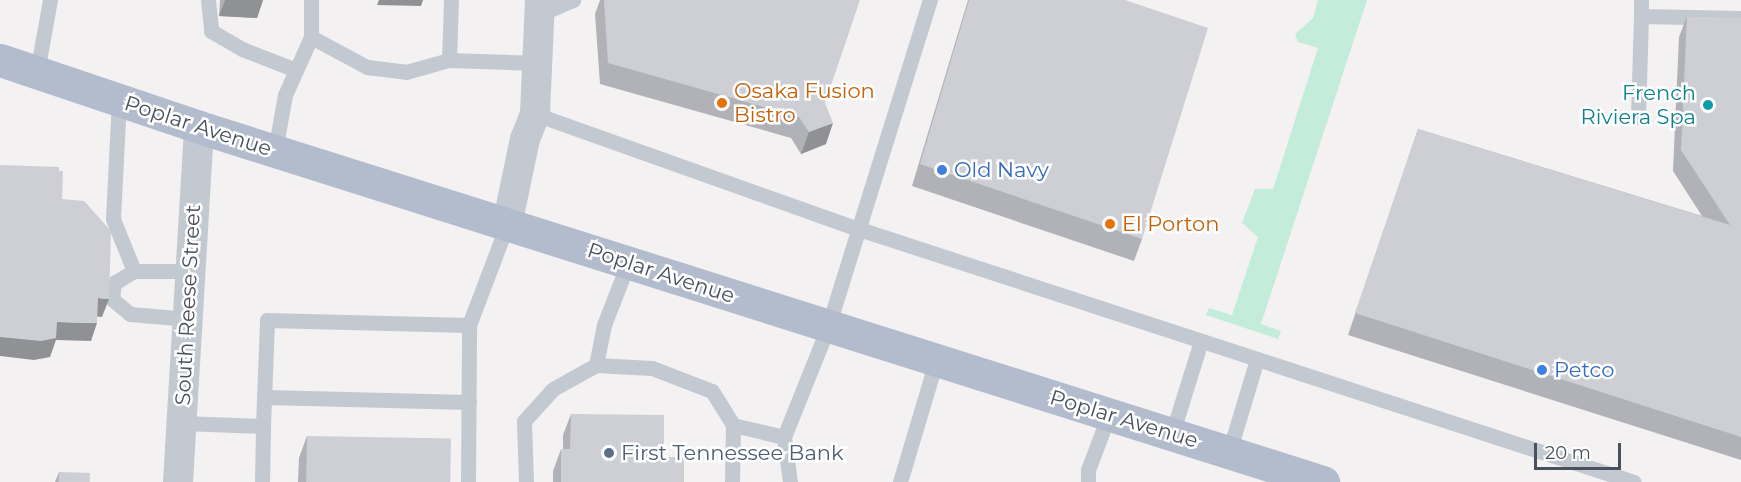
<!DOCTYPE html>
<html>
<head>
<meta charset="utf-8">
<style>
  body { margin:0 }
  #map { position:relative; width:1741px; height:482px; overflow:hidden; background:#f3f1f1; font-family:Montserrat,sans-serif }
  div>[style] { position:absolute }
  .green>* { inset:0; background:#c3edda }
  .lane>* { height:15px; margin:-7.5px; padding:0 7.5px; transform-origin:7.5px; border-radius:7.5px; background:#c3c9d1 }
  .street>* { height:30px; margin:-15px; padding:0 15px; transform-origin:15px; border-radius:15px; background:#c3c9d1 }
  .primary>* { height:33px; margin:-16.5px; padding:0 16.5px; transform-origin:16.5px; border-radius:16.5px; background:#b2bccd }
  .wall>* { inset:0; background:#b1b2b7 }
  .shaded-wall>* { inset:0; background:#909195 }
  .building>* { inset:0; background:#cecfd5; transform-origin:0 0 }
  .dots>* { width:16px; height:16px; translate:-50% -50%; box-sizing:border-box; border:3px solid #fff; border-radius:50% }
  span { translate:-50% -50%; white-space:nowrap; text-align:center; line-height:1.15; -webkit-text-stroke:5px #fff; paint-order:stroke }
  .food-label { font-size:21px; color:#c56008 }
  .left { translate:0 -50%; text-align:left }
  .culture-label { font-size:21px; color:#0d838f }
  .right { translate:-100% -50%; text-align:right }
  .street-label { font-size:21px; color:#4a515d }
  .shop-label { font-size:21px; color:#366cbe }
  .service-label { font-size:21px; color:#4e5e75 }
  .scale { position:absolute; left:1534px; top:443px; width:87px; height:27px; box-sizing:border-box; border:3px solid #4a515d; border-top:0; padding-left:8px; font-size:18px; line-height:21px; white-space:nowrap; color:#4a515d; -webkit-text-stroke:4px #fff; paint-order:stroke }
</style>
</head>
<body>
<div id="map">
  <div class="green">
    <i style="clip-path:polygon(1318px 0,1367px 0,1261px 324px,1281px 331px,1278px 339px,1206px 315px,1209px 308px,1232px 315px,1258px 237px,1242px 223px,1255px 189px,1273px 189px,1318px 48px,1298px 42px,1295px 34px,1313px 18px)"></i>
  </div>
  <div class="lane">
    <i style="left:208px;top:0;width:31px;rotate:84deg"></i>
    <i style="left:211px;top:31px;width:36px;rotate:30deg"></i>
    <i style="left:242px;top:49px;width:58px;rotate:21.3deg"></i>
    <i style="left:451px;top:0;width:60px;rotate:91.9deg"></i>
    <i style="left:449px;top:60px;width:88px;rotate:2deg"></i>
    <i style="left:1641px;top:0;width:16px;rotate:90deg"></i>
    <i style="left:1641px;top:16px;width:100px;rotate:1.1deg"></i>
    <i style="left:540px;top:14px;width:36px;rotate:-23deg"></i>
    <i style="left:311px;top:37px;width:64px;rotate:28.2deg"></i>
    <i style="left:367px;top:67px;width:39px;rotate:7deg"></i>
    <i style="left:406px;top:72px;width:45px;rotate:-15.6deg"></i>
    <i style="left:37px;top:72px;width:73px;rotate:-79.8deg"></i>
    <i style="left:119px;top:100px;width:119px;rotate:92.9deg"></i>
    <i style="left:113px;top:219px;width:56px;rotate:68deg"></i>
    <i style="left:535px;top:114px;width:341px;rotate:19.6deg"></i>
    <i style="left:856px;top:228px;width:818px;rotate:18.08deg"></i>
    <i style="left:1638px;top:117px;width:101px;rotate:-88.3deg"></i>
    <i style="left:275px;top:151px;width:57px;rotate:-79.9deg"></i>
    <i style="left:285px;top:95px;width:64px;rotate:-65.9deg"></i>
    <i style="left:311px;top:37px;width:37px;rotate:-90deg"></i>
    <i style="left:188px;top:319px;width:58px;rotate:-175.1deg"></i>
    <i style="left:130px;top:314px;width:23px;rotate:-140deg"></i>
    <i style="left:112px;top:299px;width:16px;rotate:-83deg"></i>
    <i style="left:114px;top:283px;width:23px;rotate:-31deg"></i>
    <i style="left:134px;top:271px;width:57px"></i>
    <i style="left:596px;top:365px;width:41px;rotate:-78.7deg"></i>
    <i style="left:604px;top:325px;width:66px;rotate:-68.8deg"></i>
    <i style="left:265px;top:397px;width:204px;rotate:1.4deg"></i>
    <i style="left:182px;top:423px;width:81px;rotate:2.1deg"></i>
    <i style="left:263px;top:426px;width:56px;rotate:91deg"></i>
    <i style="left:263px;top:426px;width:106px;rotate:-87.8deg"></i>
    <i style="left:267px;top:320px;width:202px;rotate:1.4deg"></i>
    <i style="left:1172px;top:434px;width:97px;rotate:-72.7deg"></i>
    <i style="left:1229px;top:452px;width:97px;rotate:-73.2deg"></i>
    <i style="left:468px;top:482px;width:157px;rotate:-89.6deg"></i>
    <i style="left:469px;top:325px;width:107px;rotate:-69.2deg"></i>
    <i style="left:526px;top:482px;width:61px;rotate:-91.9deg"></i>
    <i style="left:524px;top:421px;width:43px;rotate:-47.8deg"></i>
    <i style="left:553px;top:389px;width:49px;rotate:-29.2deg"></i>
    <i style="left:596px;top:365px;width:56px;rotate:3.1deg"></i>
    <i style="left:652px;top:368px;width:64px;rotate:21deg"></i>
    <i style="left:712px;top:391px;width:40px;rotate:58deg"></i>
    <i style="left:733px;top:425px;width:52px;rotate:13.2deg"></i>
    <i style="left:732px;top:482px;width:57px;rotate:-89deg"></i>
    <i style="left:790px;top:482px;width:45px;rotate:-97.6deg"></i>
    <i style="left:784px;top:437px;width:118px;rotate:-68.2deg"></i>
    <i style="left:828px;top:327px;width:343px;rotate:-72.7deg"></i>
    <i style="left:900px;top:482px;width:126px;rotate:-73.4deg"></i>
    <i style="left:1088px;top:482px;width:12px;rotate:-90deg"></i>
    <i style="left:1088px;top:470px;width:60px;rotate:-69.4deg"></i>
  </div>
  <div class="street">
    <i style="left:507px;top:225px;width:88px;rotate:-78.2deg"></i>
    <i style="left:525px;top:139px;width:27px;rotate:-68deg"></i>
    <i style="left:535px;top:114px;width:114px;rotate:-87.5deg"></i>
    <i style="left:178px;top:482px;width:356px;rotate:-86.6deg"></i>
  </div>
  <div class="primary">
    <i style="left:0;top:60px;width:210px;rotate:18.6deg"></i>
    <i style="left:199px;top:127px;width:1179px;rotate:17.53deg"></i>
  </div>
  <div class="wall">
    <i style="clip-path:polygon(220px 0,263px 0,257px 18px,219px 16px)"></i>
    <i style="clip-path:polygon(600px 0,647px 0,825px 103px,826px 144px,801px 154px,791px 138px,600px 84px,595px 14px)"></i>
    <i style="clip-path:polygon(968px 0,1125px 0,1142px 239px,1134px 261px,912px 186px)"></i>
    <i style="clip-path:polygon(1687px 16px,1741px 18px,1741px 460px,1348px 335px,1418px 129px,1702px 216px,1673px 171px,1679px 37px)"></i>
    <i style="clip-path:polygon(571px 414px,664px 457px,684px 482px,553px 482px,553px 471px,561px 449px,563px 449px,563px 435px)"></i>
    <i style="clip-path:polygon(307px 436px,450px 482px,298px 482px,299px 458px)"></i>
    <i style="clip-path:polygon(59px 472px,90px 482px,55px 482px)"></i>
  </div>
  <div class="shaded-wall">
    <i style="clip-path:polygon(225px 0,263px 0,257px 18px,219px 16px)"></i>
    <i style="clip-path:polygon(379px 0,423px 0,421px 6px,377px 5px)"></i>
    <i style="clip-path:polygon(833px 123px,826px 144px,801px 154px,809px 132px)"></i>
    <i style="clip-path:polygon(98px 298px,109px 299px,102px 317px,92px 316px)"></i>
    <i style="clip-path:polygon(57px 322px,97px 323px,91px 341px,56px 340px,50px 357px,34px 360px,0 356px,0 337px)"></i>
  </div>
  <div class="building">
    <i style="clip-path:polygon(604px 0,860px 0,825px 103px,833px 123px,809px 132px,799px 117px,608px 63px)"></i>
    <i style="clip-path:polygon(969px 0,1125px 0,1208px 28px,1142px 239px,920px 164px)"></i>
    <i style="clip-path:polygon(1687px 16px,1741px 18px,1741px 437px,1355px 313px,1418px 129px,1730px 225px,1681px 150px)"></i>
    <i style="clip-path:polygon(0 165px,59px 167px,59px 171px,63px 171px,62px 199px,84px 201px,111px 231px,109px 299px,98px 298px,97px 323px,57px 322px,56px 338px,41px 341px,0 337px)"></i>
    <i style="clip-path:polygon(571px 414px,664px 415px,664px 457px,684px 457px,684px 482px,561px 482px,561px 449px,570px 449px)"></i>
    <i style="left:307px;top:436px;width:144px;height:46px;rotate:1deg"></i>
    <i style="left:59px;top:472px;width:31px;height:10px;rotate:2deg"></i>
  </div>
  <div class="dots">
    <i style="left:722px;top:103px;background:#e8710a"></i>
    <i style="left:1708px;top:105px;background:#0f9aa8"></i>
    <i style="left:942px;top:170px;background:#3f7fe0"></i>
    <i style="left:1110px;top:224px;background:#e8710a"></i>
    <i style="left:1542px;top:370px;background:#3f7fe0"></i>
    <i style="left:609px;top:453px;background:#5c6f8a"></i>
  </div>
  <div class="food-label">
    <span class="left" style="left:734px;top:103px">Osaka Fusion<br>Bistro</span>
    <span class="left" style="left:1122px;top:224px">El Porton</span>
  </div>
  <div class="culture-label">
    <span class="right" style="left:1696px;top:105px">French<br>Riviera Spa</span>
  </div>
  <div class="street-label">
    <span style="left:198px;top:126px;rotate:18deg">Poplar Avenue</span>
    <span style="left:661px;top:273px;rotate:18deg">Poplar Avenue</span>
    <span style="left:188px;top:305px;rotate:-87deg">South Reese Street</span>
    <span style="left:1124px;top:419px;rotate:17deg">Poplar Avenue</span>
  </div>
  <div class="shop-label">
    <span class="left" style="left:954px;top:170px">Old Navy</span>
    <span class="left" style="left:1554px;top:370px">Petco</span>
  </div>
  <div class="service-label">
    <span class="left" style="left:621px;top:453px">First Tennessee Bank</span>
  </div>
  <div class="scale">20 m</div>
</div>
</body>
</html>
